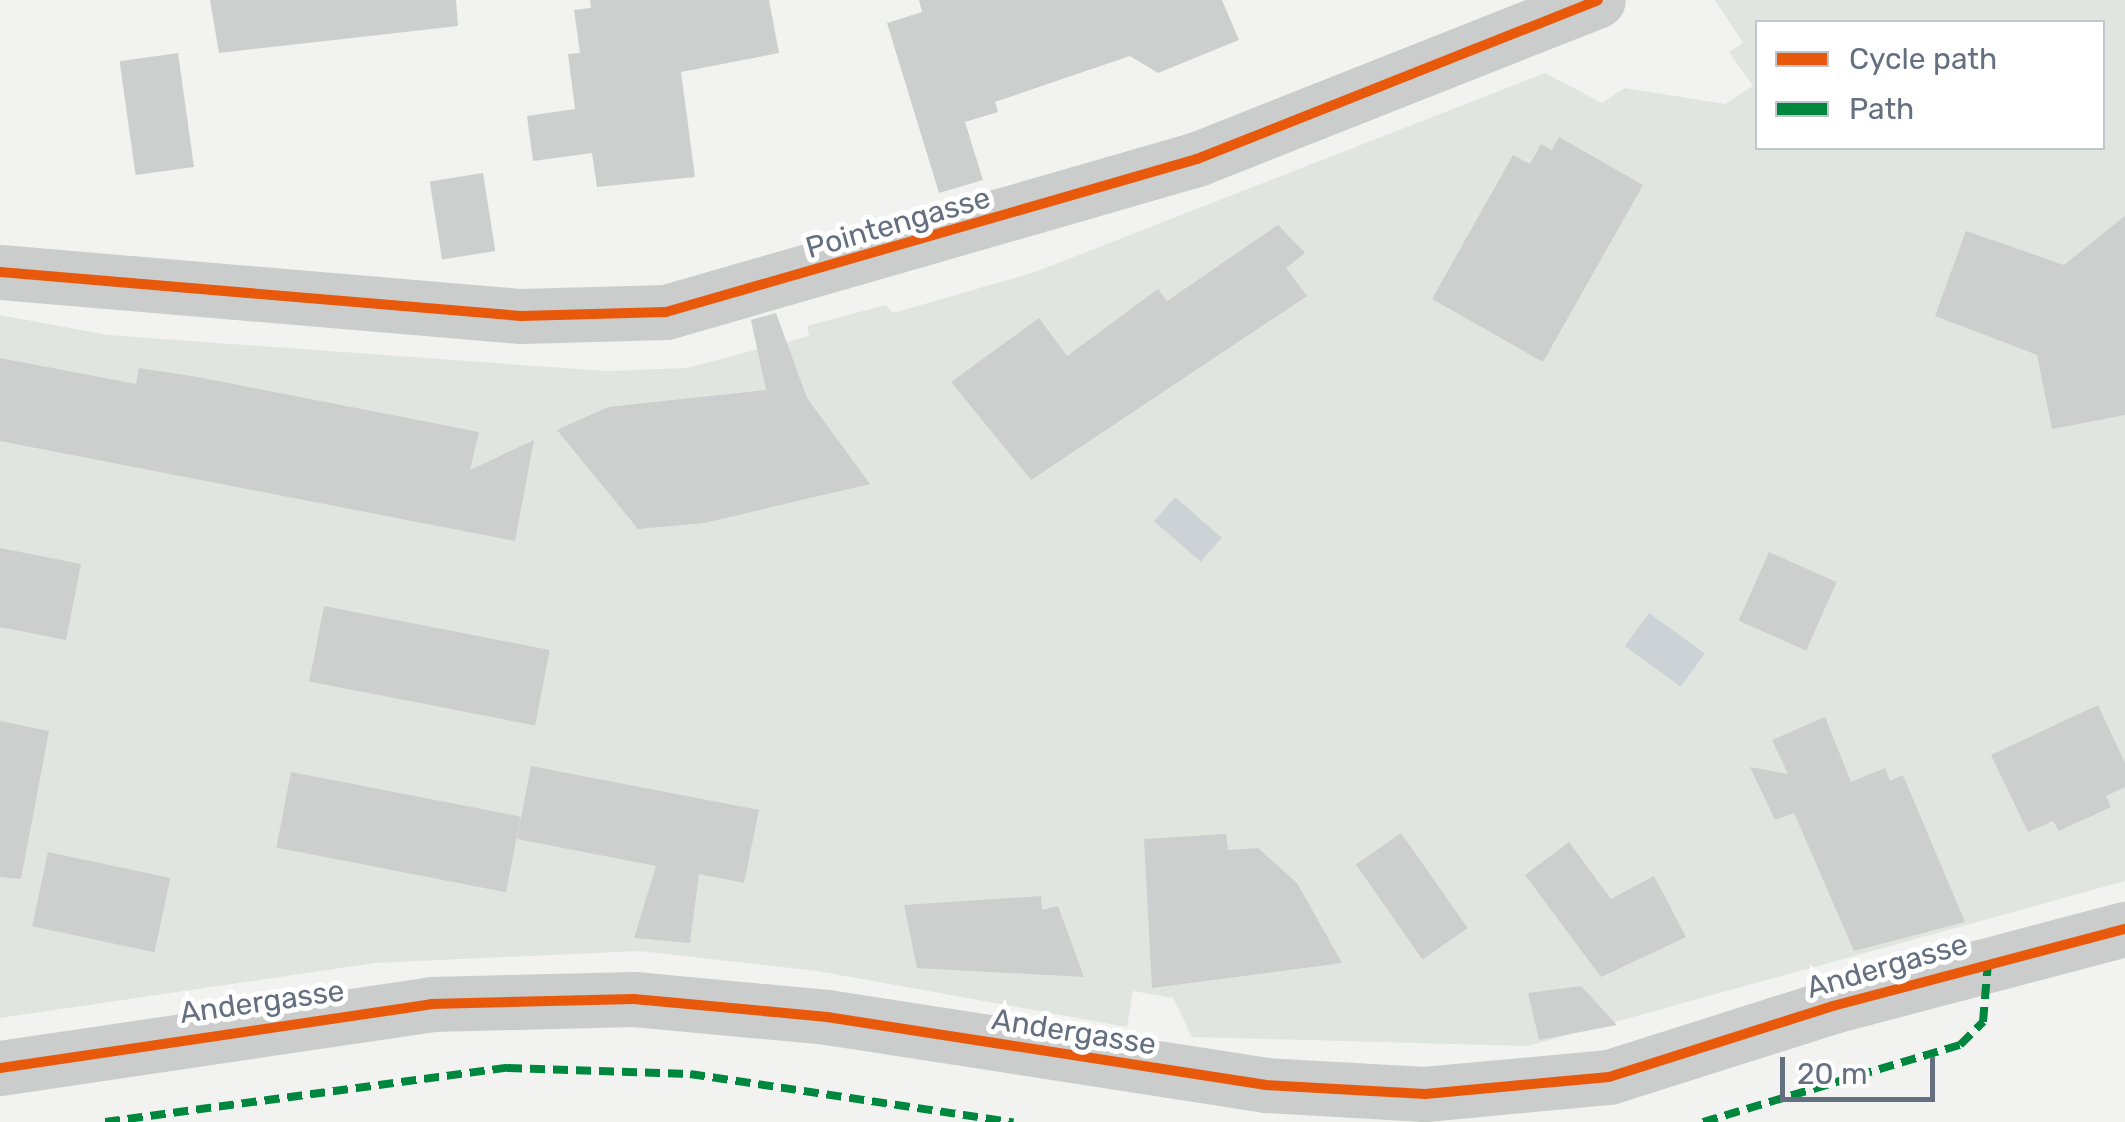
<!DOCTYPE html>
<html>
<head>
<meta charset="utf-8">
<style>
  body { margin:0 }
  #map { position:relative; width:2125px; height:1122px; overflow:hidden; background:#f2f3f1; font-family:Rubik,sans-serif }
  div>[style] { position:absolute }
  .green>* { inset:0; background:#e1e5df }
  .water>* { inset:0; background:#ccd2d6; transform-origin:0 0 }
  .building>* { inset:0; background:#cdcece; transform-origin:0 0 }
  .minor>* { height:55px; margin:-27.5px; padding:0 27.5px; transform-origin:27.5px; border-radius:27.5px; background:#cbcccc }
  .quiet>* { height:8px; margin-top:-4px; transform-origin:0; background:repeating-linear-gradient(90deg,#00873e 0 15px,transparent 0 23px) }
  .cycleway>* { height:10px; margin:-5px; padding:0 5px; transform-origin:5px; border-radius:5px; background:#e8590c }
  span { translate:-50% -50%; white-space:nowrap; text-align:center; line-height:1.15; -webkit-text-stroke:10px #fff; paint-order:stroke }
  .street-label { font-size:30px; color:#646f80 }
  .legend { position:absolute; left:1755px; top:20px; width:350px; height:130px; box-sizing:border-box; background:#fff; border:2px solid #c1c5cc; margin:0; padding:12px 18px; list-style:none; font-size:30px; color:#646f80 }
  .legend li { display:flex; align-items:center; gap:20px; height:50px }
  .legend b { width:50px; border:2px solid #c1c5cc }
  .scale { position:absolute; left:1780px; top:1057px; width:155px; height:45px; box-sizing:border-box; border:5px solid #646f80; border-top:0; padding-left:12px; font-size:30px; line-height:35px; white-space:nowrap; color:#646f80; -webkit-text-stroke:8px #fff; paint-order:stroke }
</style>
</head>
<body>
<div id="map">
  <div class="green">
    <i style="clip-path:polygon(evenodd,1715px 0,2125px 0,2125px 881px,1528px 1046px,1192px 1037px,1173px 998px,1133px 991px,1127px 1027px,817px 971px,639px 951px,375px 963px,0 1018px,0 315px,108px 335px,606px 371px,686px 368px,809px 336px,807px 326px,886px 305px,893px 313px,1035px 272px,1545px 73px,1602px 103px,1625px 88px,1725px 104px,1753px 86px,1729px 52px,1743px 43px,1715px 0,1758px 22px,2102px 22px,2102px 148px,1758px 148px,1758px 22px)"></i>
  </div>
  <div class="water">
    <i style="left:1175px;top:497px;width:62px;height:32px;rotate:41deg"></i>
    <i style="left:1649px;top:613px;width:69px;height:41px;rotate:36deg"></i>
  </div>
  <div class="building">
    <i style="clip-path:polygon(210px 0,456px 0,458px 26px,219px 53px)"></i>
    <i style="clip-path:polygon(590px 0,769px 0,779px 53px,681px 72px,695px 177px,597px 187px,592px 153px,533px 161px,527px 116px,575px 109px,568px 54px,580px 53px,574px 10px,591px 8px)"></i>
    <i style="clip-path:polygon(919px 0,1222px 0,1239px 40px,1158px 73px,1130px 56px,995px 102px,998px 112px,965px 122px,983px 180px,939px 193px,887px 23px,922px 12px)"></i>
    <i style="left:178px;top:53px;width:115px;height:59px;rotate:82deg"></i>
    <i style="clip-path:polygon(1559px 137px,1643px 185px,1543px 362px,1432px 299px,1513px 155px,1530px 164px,1541px 144px,1552px 150px)"></i>
    <i style="left:483px;top:173px;width:79px;height:54px;rotate:81deg"></i>
    <i style="clip-path:polygon(2125px 216px,2125px 415px,2052px 429px,2037px 355px,1935px 316px,1966px 231px,2064px 265px)"></i>
    <i style="clip-path:polygon(1278px 225px,1305px 253px,1286px 268px,1307px 296px,1031px 480px,951px 382px,1039px 318px,1067px 356px,1158px 289px,1167px 301px)"></i>
    <i style="clip-path:polygon(776px 313px,807px 398px,870px 484px,704px 523px,638px 529px,557px 430px,608px 407px,766px 390px,751px 320px)"></i>
    <i style="clip-path:polygon(0 358px,136px 384px,139px 368px,192px 376px,479px 432px,470px 470px,534px 440px,515px 541px,0 441px)"></i>
    <i style="clip-path:polygon(0 548px,81px 564px,66px 640px,0 627px)"></i>
    <i style="left:1769px;top:552px;width:74px;height:75px;rotate:24deg"></i>
    <i style="left:324px;top:606px;width:230px;height:77px;rotate:11deg"></i>
    <i style="clip-path:polygon(2098px 705px,2125px 763px,2125px 787px,2106px 796px,2111px 807px,2059px 831px,2053px 821px,2028px 832px,1991px 755px)"></i>
    <i style="clip-path:polygon(1825px 717px,1851px 782px,1885px 768px,1890px 781px,1903px 775px,1965px 922px,1854px 951px,1794px 813px,1775px 820px,1750px 767px,1788px 774px,1772px 740px)"></i>
    <i style="clip-path:polygon(0 721px,49px 731px,21px 879px,0 877px)"></i>
    <i style="clip-path:polygon(531px 766px,759px 810px,744px 883px,699px 874px,690px 943px,634px 938px,656px 866px,517px 839px)"></i>
    <i style="left:291px;top:772px;width:234px;height:77px;rotate:11deg"></i>
    <i style="left:1401px;top:833px;width:116px;height:55px;rotate:55deg"></i>
    <i style="clip-path:polygon(1226px 834px,1228px 850px,1258px 848px,1297px 883px,1342px 963px,1152px 988px,1144px 839px)"></i>
    <i style="clip-path:polygon(1569px 842px,1611px 899px,1654px 876px,1686px 937px,1601px 977px,1525px 875px)"></i>
    <i style="left:48px;top:852px;width:125px;height:76px;rotate:12deg"></i>
    <i style="clip-path:polygon(1041px 896px,1042px 910px,1058px 906px,1084px 977px,917px 968px,904px 905px)"></i>
    <i style="clip-path:polygon(1581px 986px,1617px 1025px,1539px 1040px,1528px 993px)"></i>
  </div>
  <div class="minor">
    <i style="left:0;top:272px;width:523px;rotate:4.83deg"></i>
    <i style="left:521px;top:316px;width:145px;rotate:-1.6deg"></i>
    <i style="left:666px;top:312px;width:553px;rotate:-16.07deg"></i>
    <i style="left:1197px;top:159px;width:431px;rotate:-21.6deg"></i>
    <i style="left:0;top:1068px;width:436px;rotate:-8.4deg"></i>
    <i style="left:431px;top:1004px;width:203px;rotate:-1.4deg"></i>
    <i style="left:634px;top:999px;width:194px;rotate:5.3deg"></i>
    <i style="left:827px;top:1017px;width:443px;rotate:8.8deg"></i>
    <i style="left:1265px;top:1085px;width:160px;rotate:3.2deg"></i>
    <i style="left:1425px;top:1094px;width:185px;rotate:-5.3deg"></i>
    <i style="left:1609px;top:1077px;width:235px;rotate:-17.6deg"></i>
    <i style="left:1833px;top:1006px;width:302px;rotate:-14.8deg"></i>
  </div>
  <div class="quiet">
    <i style="left:105px;top:1122px;width:406px;rotate:-7.7deg"></i>
    <i style="left:507px;top:1068px;width:183px;rotate:1.9deg"></i>
    <i style="left:690px;top:1074px;width:327px;rotate:8.5deg"></i>
    <i style="left:1703px;top:1122px;width:268px;rotate:-16.7deg"></i>
    <i style="left:1960px;top:1045px;width:33px;rotate:-45deg"></i>
    <i style="left:1983px;top:1022px;width:59px;rotate:-85.2deg"></i>
  </div>
  <div class="cycleway">
    <i style="left:0;top:272px;width:523px;rotate:4.83deg"></i>
    <i style="left:521px;top:316px;width:145px;rotate:-1.6deg"></i>
    <i style="left:666px;top:312px;width:553px;rotate:-16.07deg"></i>
    <i style="left:1197px;top:159px;width:431px;rotate:-21.6deg"></i>
    <i style="left:0;top:1068px;width:436px;rotate:-8.4deg"></i>
    <i style="left:431px;top:1004px;width:203px;rotate:-1.4deg"></i>
    <i style="left:634px;top:999px;width:194px;rotate:5.3deg"></i>
    <i style="left:827px;top:1017px;width:443px;rotate:8.8deg"></i>
    <i style="left:1265px;top:1085px;width:160px;rotate:3.2deg"></i>
    <i style="left:1425px;top:1094px;width:185px;rotate:-5.3deg"></i>
    <i style="left:1609px;top:1077px;width:235px;rotate:-17.6deg"></i>
    <i style="left:1833px;top:1006px;width:302px;rotate:-14.8deg"></i>
  </div>
  <div class="street-label">
    <span style="left:898px;top:223px;rotate:-16deg">Pointengasse</span>
    <span style="left:1887px;top:966px;rotate:-16deg">Andergasse</span>
    <span style="left:262px;top:1002px;rotate:-8deg">Andergasse</span>
    <span style="left:1074px;top:1032px;rotate:9deg">Andergasse</span>
  </div>
  <ul class="legend">
  <li><b style="height:12px;background:#e8590c"></b>Cycle path</li>
  <li><b style="height:12px;background:#00873e"></b>Path</li>
  </ul>
  <div class="scale">20 m</div>
</div>
</body>
</html>
